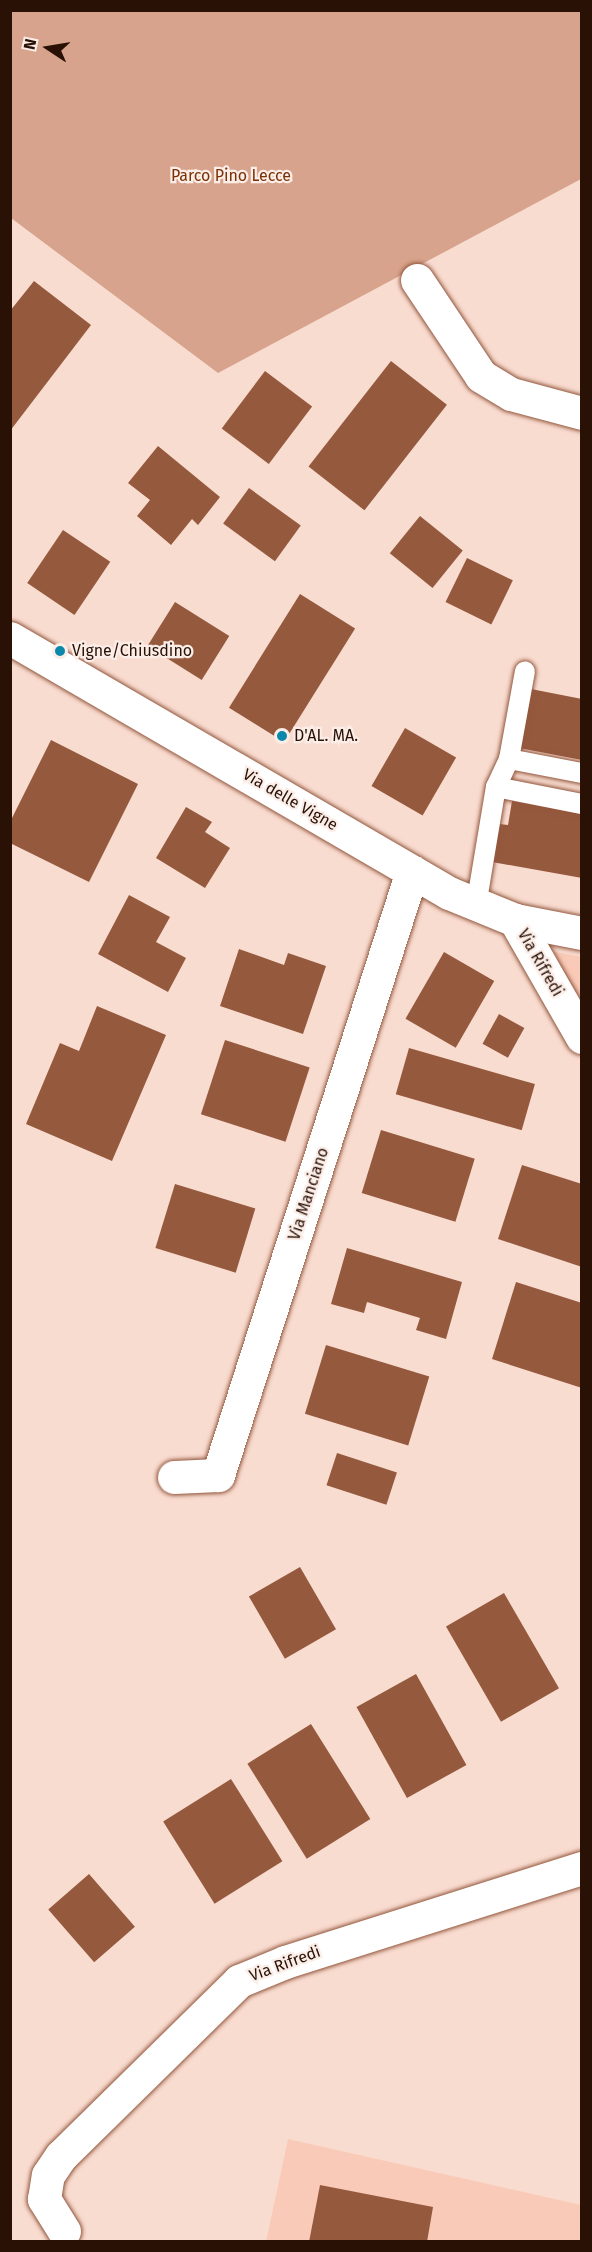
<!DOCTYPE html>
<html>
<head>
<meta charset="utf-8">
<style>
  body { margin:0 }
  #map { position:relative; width:592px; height:2252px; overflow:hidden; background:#f9dcd0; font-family:"Fira Sans",sans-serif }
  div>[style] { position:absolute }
  .built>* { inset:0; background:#f9cab7 }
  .green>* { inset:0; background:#d8a38c }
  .building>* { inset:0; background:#95593e; transform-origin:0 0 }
  .roads { filter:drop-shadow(0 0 2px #92563c) drop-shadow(0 0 2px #92563c) }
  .lane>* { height:20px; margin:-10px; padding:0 10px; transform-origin:10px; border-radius:10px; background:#fff }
  .street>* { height:33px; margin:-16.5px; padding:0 16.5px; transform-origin:16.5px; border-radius:16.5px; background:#fff }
  .dots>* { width:16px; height:16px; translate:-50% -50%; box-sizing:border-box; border:3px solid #fbede7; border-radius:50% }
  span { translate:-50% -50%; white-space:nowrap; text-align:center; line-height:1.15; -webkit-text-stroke:4.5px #fbede7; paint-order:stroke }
  .park-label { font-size:16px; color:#7a3004 }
  .poi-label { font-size:16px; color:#291106 }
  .left { translate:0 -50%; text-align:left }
  .street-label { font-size:16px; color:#291106 }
  .frame { position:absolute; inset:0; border:12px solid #291106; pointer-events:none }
  .north { position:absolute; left:18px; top:18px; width:60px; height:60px; -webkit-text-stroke:4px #fbede7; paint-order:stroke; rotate:282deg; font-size:16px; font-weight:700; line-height:24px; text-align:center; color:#291106 }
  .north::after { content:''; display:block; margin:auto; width:21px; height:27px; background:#291106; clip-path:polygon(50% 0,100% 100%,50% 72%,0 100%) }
</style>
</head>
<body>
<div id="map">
  <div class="built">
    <i style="clip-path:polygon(540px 949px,581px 957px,581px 1016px)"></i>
    <i style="clip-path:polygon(288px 2139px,581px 2205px,581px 2241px,266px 2242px)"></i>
  </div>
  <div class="green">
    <i style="clip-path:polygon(10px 11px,581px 11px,581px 179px,218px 373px,11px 218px)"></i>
  </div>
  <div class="building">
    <i style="clip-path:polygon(34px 281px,91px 325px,10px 431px,10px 311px)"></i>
    <i style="left:391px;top:361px;width:71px;height:134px;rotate:38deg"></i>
    <i style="left:265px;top:371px;width:59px;height:72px;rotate:37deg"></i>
    <i style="clip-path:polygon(158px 446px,220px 497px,198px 525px,192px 519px,171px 545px,137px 516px,150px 500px,128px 483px)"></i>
    <i style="left:249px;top:488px;width:64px;height:44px;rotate:36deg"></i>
    <i style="left:420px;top:516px;width:55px;height:48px;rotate:39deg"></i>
    <i style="left:63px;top:530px;width:57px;height:64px;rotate:34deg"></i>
    <i style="left:467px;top:558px;width:51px;height:49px;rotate:26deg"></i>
    <i style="left:300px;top:594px;width:65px;height:134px;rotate:32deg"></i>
    <i style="left:175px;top:602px;width:64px;height:52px;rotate:32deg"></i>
    <i style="clip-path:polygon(531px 689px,582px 699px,582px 760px,519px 748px)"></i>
    <i style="left:405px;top:728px;width:59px;height:67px;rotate:30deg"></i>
    <i style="clip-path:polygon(51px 740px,138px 784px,89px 882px,10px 843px,10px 822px)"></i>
    <i style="clip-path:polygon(512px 801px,582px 814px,582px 878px,492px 862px,499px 824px,508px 825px)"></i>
    <i style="clip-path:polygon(186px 807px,212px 822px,205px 832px,230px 848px,205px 888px,156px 858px)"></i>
    <i style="clip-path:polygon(129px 895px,170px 917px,156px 942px,186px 958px,168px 992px,98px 954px)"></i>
    <i style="clip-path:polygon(239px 949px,284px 965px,288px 953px,326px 966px,303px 1034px,220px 1006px)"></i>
    <i style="left:444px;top:952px;width:58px;height:77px;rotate:30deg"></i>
    <i style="clip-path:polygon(97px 1006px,166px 1035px,112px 1161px,26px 1124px,60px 1043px,79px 1051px)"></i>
    <i style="left:499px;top:1014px;width:29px;height:34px;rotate:29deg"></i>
    <i style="left:225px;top:1040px;width:89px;height:78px;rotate:18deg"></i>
    <i style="left:409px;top:1048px;width:131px;height:48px;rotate:16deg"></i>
    <i style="left:381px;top:1130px;width:98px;height:66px;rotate:17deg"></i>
    <i style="clip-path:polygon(522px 1165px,582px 1184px,582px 1267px,498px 1239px)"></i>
    <i style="left:175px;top:1184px;width:84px;height:67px;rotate:17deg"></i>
    <i style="clip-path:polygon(347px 1248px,462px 1282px,446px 1339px,416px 1330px,420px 1318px,367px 1302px,364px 1313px,331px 1304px)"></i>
    <i style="clip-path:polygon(516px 1282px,582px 1303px,582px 1388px,492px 1359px)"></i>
    <i style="left:326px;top:1345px;width:108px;height:72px;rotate:17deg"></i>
    <i style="left:337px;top:1453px;width:63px;height:34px;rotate:18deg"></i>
    <i style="left:300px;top:1567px;width:72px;height:59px;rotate:60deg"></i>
    <i style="left:504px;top:1593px;width:110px;height:67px;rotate:60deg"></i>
    <i style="left:416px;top:1674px;width:104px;height:68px;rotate:61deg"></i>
    <i style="left:311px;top:1724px;width:112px;height:75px;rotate:58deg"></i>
    <i style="left:231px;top:1779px;width:97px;height:80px;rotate:58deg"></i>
    <i style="left:89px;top:1874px;width:70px;height:54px;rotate:49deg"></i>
    <i style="clip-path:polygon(320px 2185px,433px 2207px,427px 2242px,309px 2242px)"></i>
  </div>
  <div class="roads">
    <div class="lane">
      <i style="left:509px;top:759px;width:74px;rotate:10.9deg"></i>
      <i style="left:496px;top:787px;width:88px;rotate:11.2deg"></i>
      <i style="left:476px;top:906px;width:121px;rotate:-80.5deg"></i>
      <i style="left:496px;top:787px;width:31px;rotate:-65deg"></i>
      <i style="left:509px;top:759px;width:89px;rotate:-79.7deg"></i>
    </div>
    <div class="street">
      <i style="left:417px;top:280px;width:115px;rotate:56.3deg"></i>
      <i style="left:481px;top:376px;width:35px;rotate:31deg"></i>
      <i style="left:511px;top:394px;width:73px;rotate:15deg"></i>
      <i style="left:10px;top:638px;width:508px;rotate:30.15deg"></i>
      <i style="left:449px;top:893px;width:71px;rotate:22.2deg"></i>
      <i style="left:515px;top:920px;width:68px;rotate:11deg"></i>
      <i style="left:515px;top:920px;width:135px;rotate:60.2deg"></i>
      <i style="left:174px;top:1477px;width:44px;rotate:-2.6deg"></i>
      <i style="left:218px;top:1475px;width:634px;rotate:-72.19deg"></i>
      <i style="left:64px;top:2231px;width:38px;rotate:-122deg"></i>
      <i style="left:44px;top:2199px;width:24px;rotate:-81deg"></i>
      <i style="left:48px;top:2175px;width:23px;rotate:-56deg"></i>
      <i style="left:61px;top:2156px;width:250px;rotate:-44.5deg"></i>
      <i style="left:239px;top:1981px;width:50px;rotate:-22.4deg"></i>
      <i style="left:285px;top:1962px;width:312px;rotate:-17.6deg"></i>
    </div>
  </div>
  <div class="dots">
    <i style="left:60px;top:651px;background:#0a89ab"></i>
    <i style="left:282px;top:736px;background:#0a89ab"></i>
  </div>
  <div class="park-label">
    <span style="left:231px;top:176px">Parco Pino Lecce</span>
  </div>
  <div class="poi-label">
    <span class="left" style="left:72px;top:651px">Vigne/Chiusdino</span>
    <span class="left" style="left:294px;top:736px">D'AL. MA.</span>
  </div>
  <div class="street-label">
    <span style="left:290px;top:800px;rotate:30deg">Via delle Vigne</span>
    <span style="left:540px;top:963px;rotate:60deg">Via Rifredi</span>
    <span style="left:309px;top:1194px;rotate:-72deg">Via Manciano</span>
    <span style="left:285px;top:1964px;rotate:-20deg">Via Rifredi</span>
  </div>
  <div class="frame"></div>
  <div class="north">N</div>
</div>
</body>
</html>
